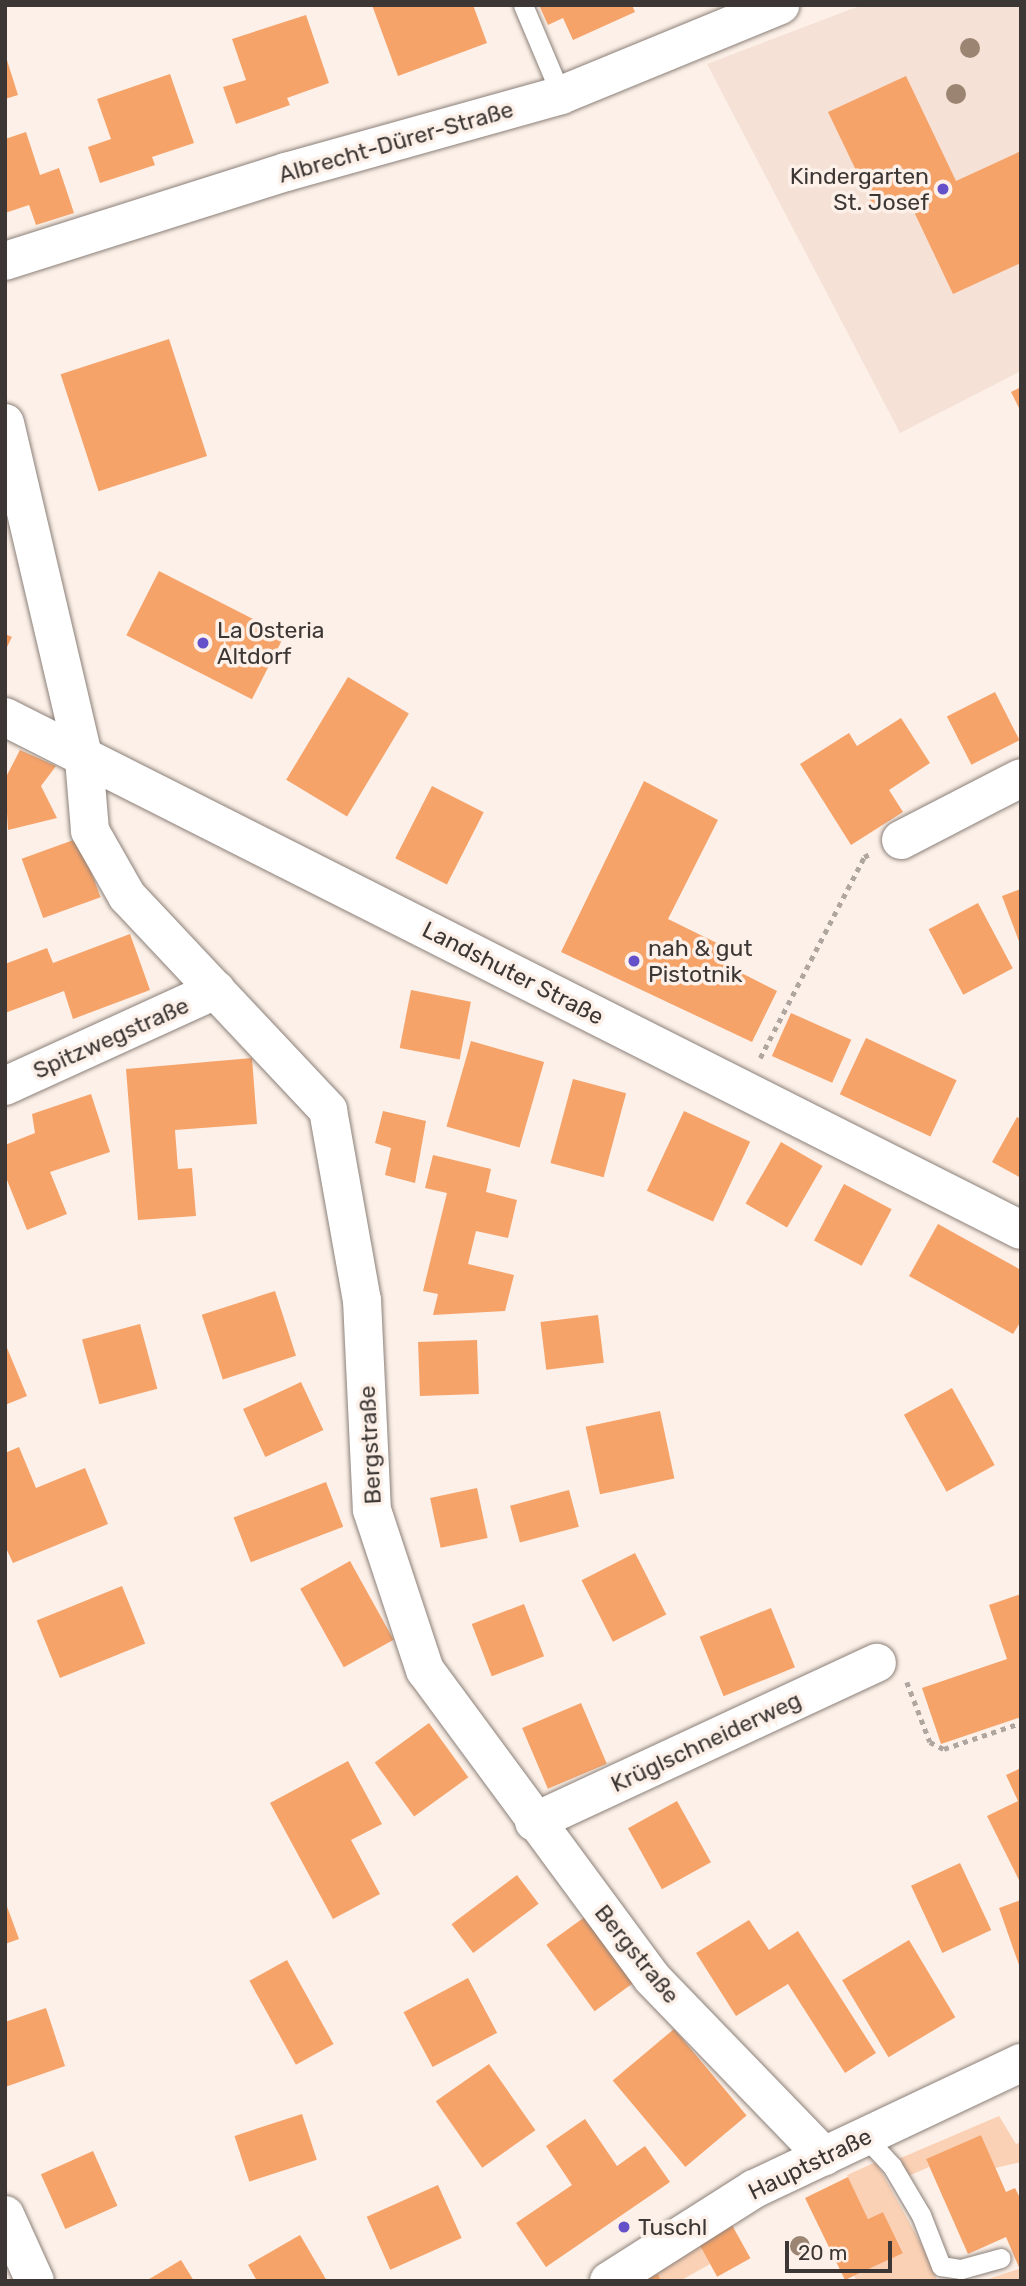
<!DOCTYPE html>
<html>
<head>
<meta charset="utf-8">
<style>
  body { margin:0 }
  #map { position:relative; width:1026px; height:2286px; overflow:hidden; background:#fcf0e8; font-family:Rubik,sans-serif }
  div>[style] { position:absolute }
  .built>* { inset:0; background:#f5e1d5 }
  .green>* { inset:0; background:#fbd1b5 }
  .building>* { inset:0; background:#f6a36a; transform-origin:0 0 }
  .path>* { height:4.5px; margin-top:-2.25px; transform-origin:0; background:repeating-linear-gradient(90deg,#afa6a0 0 5px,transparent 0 10px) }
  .roads { filter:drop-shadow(0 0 2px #8b8079) drop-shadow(0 0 2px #8b8079) }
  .service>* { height:19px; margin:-9.5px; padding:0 9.5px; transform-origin:9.5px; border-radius:9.5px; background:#fff }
  .minor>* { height:38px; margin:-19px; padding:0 19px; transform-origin:19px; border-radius:19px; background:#fff }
  .tertiary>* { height:38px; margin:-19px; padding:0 19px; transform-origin:19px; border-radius:19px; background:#fff }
  .trees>* { width:20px; height:20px; margin:-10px; border-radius:50%; background:#9c8473 }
  .dots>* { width:19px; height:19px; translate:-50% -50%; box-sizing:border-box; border:4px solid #fcf0e8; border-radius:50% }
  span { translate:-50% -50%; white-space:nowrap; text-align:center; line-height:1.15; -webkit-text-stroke:7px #fcf0e8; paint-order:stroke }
  .street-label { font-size:23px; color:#3c3734 }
  .poi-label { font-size:23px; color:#3c3734 }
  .right { translate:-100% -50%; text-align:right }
  .left { translate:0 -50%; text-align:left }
  .frame { position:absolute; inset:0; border:7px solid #3c3734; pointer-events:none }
  .scale { position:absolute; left:785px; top:2241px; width:107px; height:32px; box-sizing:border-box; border:4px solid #3c3734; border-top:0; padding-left:9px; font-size:21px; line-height:24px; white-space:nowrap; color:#3c3734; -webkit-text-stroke:5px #fcf0e8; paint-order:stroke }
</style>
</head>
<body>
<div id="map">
  <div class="built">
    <i style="clip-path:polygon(862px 5px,1021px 5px,1021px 371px,900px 433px,707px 64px)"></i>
  </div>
  <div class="green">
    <i style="clip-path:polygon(999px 2116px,1016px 2144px,1021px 2142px,1021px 2162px,995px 2168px,981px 2135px,926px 2159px,929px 2167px,906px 2177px,896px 2160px)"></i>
    <i style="clip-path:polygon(876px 2162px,930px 2260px,937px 2281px,857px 2281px,854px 2276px,903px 2252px,883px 2212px,868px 2219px,847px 2175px)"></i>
    <i style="clip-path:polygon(699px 2244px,710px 2264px,680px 2281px,661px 2281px,658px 2274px,643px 2281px)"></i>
    <i style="clip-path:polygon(1019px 2269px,1021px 2281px,982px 2281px)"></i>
  </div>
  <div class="building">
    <i style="clip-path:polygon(372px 5px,473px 5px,487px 43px,398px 76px)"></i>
    <i style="clip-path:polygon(539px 5px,632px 5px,635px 12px,573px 40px,563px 18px,548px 25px)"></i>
    <i style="clip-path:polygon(306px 15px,329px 83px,287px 98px,290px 105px,236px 124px,223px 87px,246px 80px,232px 39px)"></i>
    <i style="clip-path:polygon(5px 54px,18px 95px,5px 99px)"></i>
    <i style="clip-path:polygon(170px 74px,194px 143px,152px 157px,155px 165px,100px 183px,88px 147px,111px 139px,97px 99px)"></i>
    <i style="clip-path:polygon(906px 76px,956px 181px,1021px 151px,1021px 263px,953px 294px,907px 197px,876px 212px,828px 112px)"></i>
    <i style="clip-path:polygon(26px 132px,40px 175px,59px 168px,74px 213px,36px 225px,29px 205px,5px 213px,5px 139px)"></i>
    <i style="left:169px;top:339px;width:123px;height:114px;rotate:72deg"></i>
    <i style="clip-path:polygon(1021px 387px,1021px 412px,1011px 392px)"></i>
    <i style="left:159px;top:571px;width:141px;height:72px;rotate:27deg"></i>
    <i style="clip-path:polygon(5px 634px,12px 637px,5px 651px)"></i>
    <i style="left:348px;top:677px;width:71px;height:120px;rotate:31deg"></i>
    <i style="left:995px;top:692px;width:54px;height:54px;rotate:63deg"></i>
    <i style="clip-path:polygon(901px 718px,930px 763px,889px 790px,903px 812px,851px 845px,800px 764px,849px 733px,857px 746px)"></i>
    <i style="clip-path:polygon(20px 750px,56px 766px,41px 786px,57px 818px,8px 830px,5px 779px)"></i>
    <i style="clip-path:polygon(644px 781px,718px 820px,668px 919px,723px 946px,716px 960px,777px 991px,752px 1042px,561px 952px)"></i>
    <i style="left:432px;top:786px;width:58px;height:81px;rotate:27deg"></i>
    <i style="left:79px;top:838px;width:63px;height:61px;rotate:70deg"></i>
    <i style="clip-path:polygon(1021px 889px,1021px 944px,1020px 944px,1002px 896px)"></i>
    <i style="left:978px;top:903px;width:74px;height:56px;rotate:62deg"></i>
    <i style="clip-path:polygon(130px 934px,150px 990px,73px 1019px,64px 991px,5px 1013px,5px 964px,47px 948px,53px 963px)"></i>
    <i style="left:411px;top:990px;width:61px;height:59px;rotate:11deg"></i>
    <i style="left:791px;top:1013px;width:66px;height:47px;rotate:24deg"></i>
    <i style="left:866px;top:1038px;width:100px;height:62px;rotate:25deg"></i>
    <i style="left:471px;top:1041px;width:76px;height:89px;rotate:16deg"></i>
    <i style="clip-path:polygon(252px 1058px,257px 1124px,175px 1130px,178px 1169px,192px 1168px,196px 1216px,138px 1220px,126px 1069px)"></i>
    <i style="left:573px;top:1079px;width:55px;height:87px;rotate:15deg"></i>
    <i style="clip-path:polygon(91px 1094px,110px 1152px,50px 1172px,67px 1214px,27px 1230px,5px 1175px,5px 1145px,35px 1133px,32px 1114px)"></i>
    <i style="clip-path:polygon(383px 1111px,426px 1121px,415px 1183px,385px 1175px,391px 1148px,375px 1143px)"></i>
    <i style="left:684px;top:1111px;width:73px;height:88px;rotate:25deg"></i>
    <i style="clip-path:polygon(1017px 1117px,1021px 1119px,1021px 1178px,992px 1162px)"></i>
    <i style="left:781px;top:1142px;width:48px;height:71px;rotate:30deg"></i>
    <i style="clip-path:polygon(433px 1155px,491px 1169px,486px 1192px,517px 1200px,508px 1238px,476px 1231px,468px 1264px,514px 1275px,505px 1311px,433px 1315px,438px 1294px,423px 1291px,447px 1193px,425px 1188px)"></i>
    <i style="left:844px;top:1184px;width:54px;height:64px;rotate:28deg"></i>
    <i style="clip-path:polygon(938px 1224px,1021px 1270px,1021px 1321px,1013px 1334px,909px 1276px)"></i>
    <i style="left:275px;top:1291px;width:68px;height:77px;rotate:72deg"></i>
    <i style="left:598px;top:1315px;width:48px;height:58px;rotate:83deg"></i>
    <i style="left:140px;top:1324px;width:67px;height:60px;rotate:75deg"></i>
    <i style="left:477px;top:1340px;width:54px;height:59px;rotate:88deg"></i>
    <i style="clip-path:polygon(5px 1343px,27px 1396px,5px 1405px)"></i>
    <i style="left:301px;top:1382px;width:53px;height:64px;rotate:65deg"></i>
    <i style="left:952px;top:1388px;width:88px;height:55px;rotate:61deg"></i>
    <i style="left:660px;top:1411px;width:69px;height:76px;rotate:78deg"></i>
    <i style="clip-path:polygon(19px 1447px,36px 1488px,85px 1468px,108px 1524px,13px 1563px,5px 1546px,5px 1453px)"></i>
    <i style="left:326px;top:1482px;width:48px;height:99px;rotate:69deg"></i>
    <i style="left:477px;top:1488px;width:51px;height:48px;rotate:78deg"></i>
    <i style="left:569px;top:1490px;width:38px;height:61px;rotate:75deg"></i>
    <i style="left:635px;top:1553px;width:69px;height:60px;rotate:63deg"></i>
    <i style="left:350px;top:1561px;width:90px;height:57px;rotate:61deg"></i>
    <i style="left:122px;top:1586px;width:62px;height:92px;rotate:68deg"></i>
    <i style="clip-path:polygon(1021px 1594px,1021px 1717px,941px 1744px,922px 1688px,1007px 1659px,989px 1605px)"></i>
    <i style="left:524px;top:1604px;width:56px;height:56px;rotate:69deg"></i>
    <i style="left:771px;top:1608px;width:64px;height:77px;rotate:68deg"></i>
    <i style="left:581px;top:1703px;width:66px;height:64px;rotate:67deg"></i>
    <i style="left:429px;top:1723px;width:67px;height:67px;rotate:54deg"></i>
    <i style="clip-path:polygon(348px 1761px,382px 1824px,351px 1840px,380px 1894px,333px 1919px,270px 1803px)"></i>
    <i style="clip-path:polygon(1021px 1768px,1021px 1884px,987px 1816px,1018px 1801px,1006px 1775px)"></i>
    <i style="left:677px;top:1801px;width:70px;height:56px;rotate:61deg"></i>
    <i style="left:960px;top:1863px;width:74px;height:54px;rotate:65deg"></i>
    <i style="left:517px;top:1875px;width:36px;height:82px;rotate:53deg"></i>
    <i style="clip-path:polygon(1021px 1900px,1021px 1968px,1020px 1968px,999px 1908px)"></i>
    <i style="clip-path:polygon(5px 1901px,19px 1939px,5px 1944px)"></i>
    <i style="left:586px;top:1916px;width:82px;height:49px;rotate:54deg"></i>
    <i style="clip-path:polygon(749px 1920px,769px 1950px,798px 1931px,876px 2053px,845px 2073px,788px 1984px,736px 2016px,696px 1953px)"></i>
    <i style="left:909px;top:1940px;width:90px;height:78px;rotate:59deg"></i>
    <i style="left:287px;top:1960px;width:96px;height:43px;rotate:61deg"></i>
    <i style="left:468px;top:1978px;width:62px;height:73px;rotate:62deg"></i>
    <i style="clip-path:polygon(46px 2008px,65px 2066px,5px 2087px,5px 2022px)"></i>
    <i style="left:674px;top:2029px;width:113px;height:80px;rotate:50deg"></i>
    <i style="left:489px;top:2064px;width:81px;height:65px;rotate:55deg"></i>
    <i style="left:302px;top:2114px;width:48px;height:71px;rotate:72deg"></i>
    <i style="clip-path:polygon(585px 2119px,617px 2166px,645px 2146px,670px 2182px,546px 2267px,516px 2223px,572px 2185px,546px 2146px)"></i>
    <i style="clip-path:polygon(981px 2135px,1006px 2192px,1015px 2188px,1021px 2200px,1021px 2272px,1006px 2237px,968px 2254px,926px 2159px)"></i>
    <i style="left:93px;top:2151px;width:60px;height:57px;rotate:66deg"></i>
    <i style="clip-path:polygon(848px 2177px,868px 2219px,883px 2212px,903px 2253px,845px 2280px,805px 2198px)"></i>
    <i style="left:438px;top:2185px;width:58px;height:78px;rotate:66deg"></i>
    <i style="left:732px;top:2225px;width:38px;height:38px;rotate:61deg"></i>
    <i style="clip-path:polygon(300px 2235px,327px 2281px,257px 2281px,248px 2265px)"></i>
    <i style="clip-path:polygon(181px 2260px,194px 2281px,146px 2281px)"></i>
    <i style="clip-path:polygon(658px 2274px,661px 2281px,643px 2281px)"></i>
  </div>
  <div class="path">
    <i style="left:760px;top:1058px;width:226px;rotate:-62.6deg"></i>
    <i style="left:864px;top:857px;width:7px;rotate:-27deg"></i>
    <i style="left:907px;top:1682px;width:64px;rotate:69deg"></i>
    <i style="left:930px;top:1742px;width:16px;rotate:27deg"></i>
    <i style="left:944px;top:1749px;width:81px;rotate:-18.7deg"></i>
  </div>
  <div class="roads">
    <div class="service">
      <i style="left:523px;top:5px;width:98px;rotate:67.1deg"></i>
      <i style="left:865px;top:2137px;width:40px;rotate:47deg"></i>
      <i style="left:892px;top:2166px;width:57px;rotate:59.4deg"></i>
      <i style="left:921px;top:2215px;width:55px;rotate:68.6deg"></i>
      <i style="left:941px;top:2266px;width:20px;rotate:9deg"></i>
      <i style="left:961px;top:2269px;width:41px;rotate:-15.4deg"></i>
    </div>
    <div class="minor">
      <i style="left:5px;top:261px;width:295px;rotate:-17.6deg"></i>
      <i style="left:286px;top:172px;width:286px;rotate:-15.6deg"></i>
      <i style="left:561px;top:95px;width:237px;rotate:-22.3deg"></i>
      <i style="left:5px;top:423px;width:345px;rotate:76.8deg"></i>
      <i style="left:84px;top:759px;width:72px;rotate:85.2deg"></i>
      <i style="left:90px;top:831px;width:75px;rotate:60.4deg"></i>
      <i style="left:127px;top:896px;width:294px;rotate:46.8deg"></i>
      <i style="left:328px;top:1110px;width:193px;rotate:79.9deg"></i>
      <i style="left:362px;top:1300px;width:210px;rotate:87.3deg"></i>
      <i style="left:372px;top:1510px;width:169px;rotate:71.7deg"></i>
      <i style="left:425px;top:1670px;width:383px;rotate:53.6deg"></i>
      <i style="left:652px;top:1978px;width:248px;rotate:46deg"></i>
      <i style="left:901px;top:840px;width:135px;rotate:-27.3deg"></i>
      <i style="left:5px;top:1086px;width:232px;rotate:-24.5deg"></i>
      <i style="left:534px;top:1822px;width:378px;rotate:-24.9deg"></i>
      <i style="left:5px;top:2215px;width:72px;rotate:65.6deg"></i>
    </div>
    <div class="tertiary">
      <i style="left:5px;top:717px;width:1138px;rotate:26.79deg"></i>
      <i style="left:609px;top:2281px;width:172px;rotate:-32.4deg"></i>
      <i style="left:754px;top:2189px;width:295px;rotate:-25.3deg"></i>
    </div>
  </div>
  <div class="trees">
    <i style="left:970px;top:48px"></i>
    <i style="left:956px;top:94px"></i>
    <i style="left:800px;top:2246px"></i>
  </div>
  <div class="dots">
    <i style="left:943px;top:189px;background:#6450c9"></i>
    <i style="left:203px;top:643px;background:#6450c9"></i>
    <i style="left:634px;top:961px;background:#6450c9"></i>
    <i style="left:624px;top:2227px;background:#6450c9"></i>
  </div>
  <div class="street-label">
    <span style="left:396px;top:142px;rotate:-16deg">Albrecht-Dürer-Straße</span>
    <span style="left:513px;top:973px;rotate:27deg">Landshuter Straße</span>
    <span style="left:111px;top:1038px;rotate:-24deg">Spitzwegstraße</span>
    <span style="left:370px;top:1445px;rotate:-93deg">Bergstraße</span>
    <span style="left:706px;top:1742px;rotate:-25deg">Krüglschneiderweg</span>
    <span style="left:637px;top:1954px;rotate:51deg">Bergstraße</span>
    <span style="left:810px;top:2164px;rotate:-26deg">Hauptstraße</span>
  </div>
  <div class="poi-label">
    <span class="right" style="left:929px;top:189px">Kindergarten<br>St. Josef</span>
    <span class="left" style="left:217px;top:643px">La Osteria<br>Altdorf</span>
    <span class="left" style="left:648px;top:961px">nah &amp; gut<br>Pistotnik</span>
    <span class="left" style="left:638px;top:2227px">Tuschl</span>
  </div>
  <div class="frame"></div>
  <div class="scale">20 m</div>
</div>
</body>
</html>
